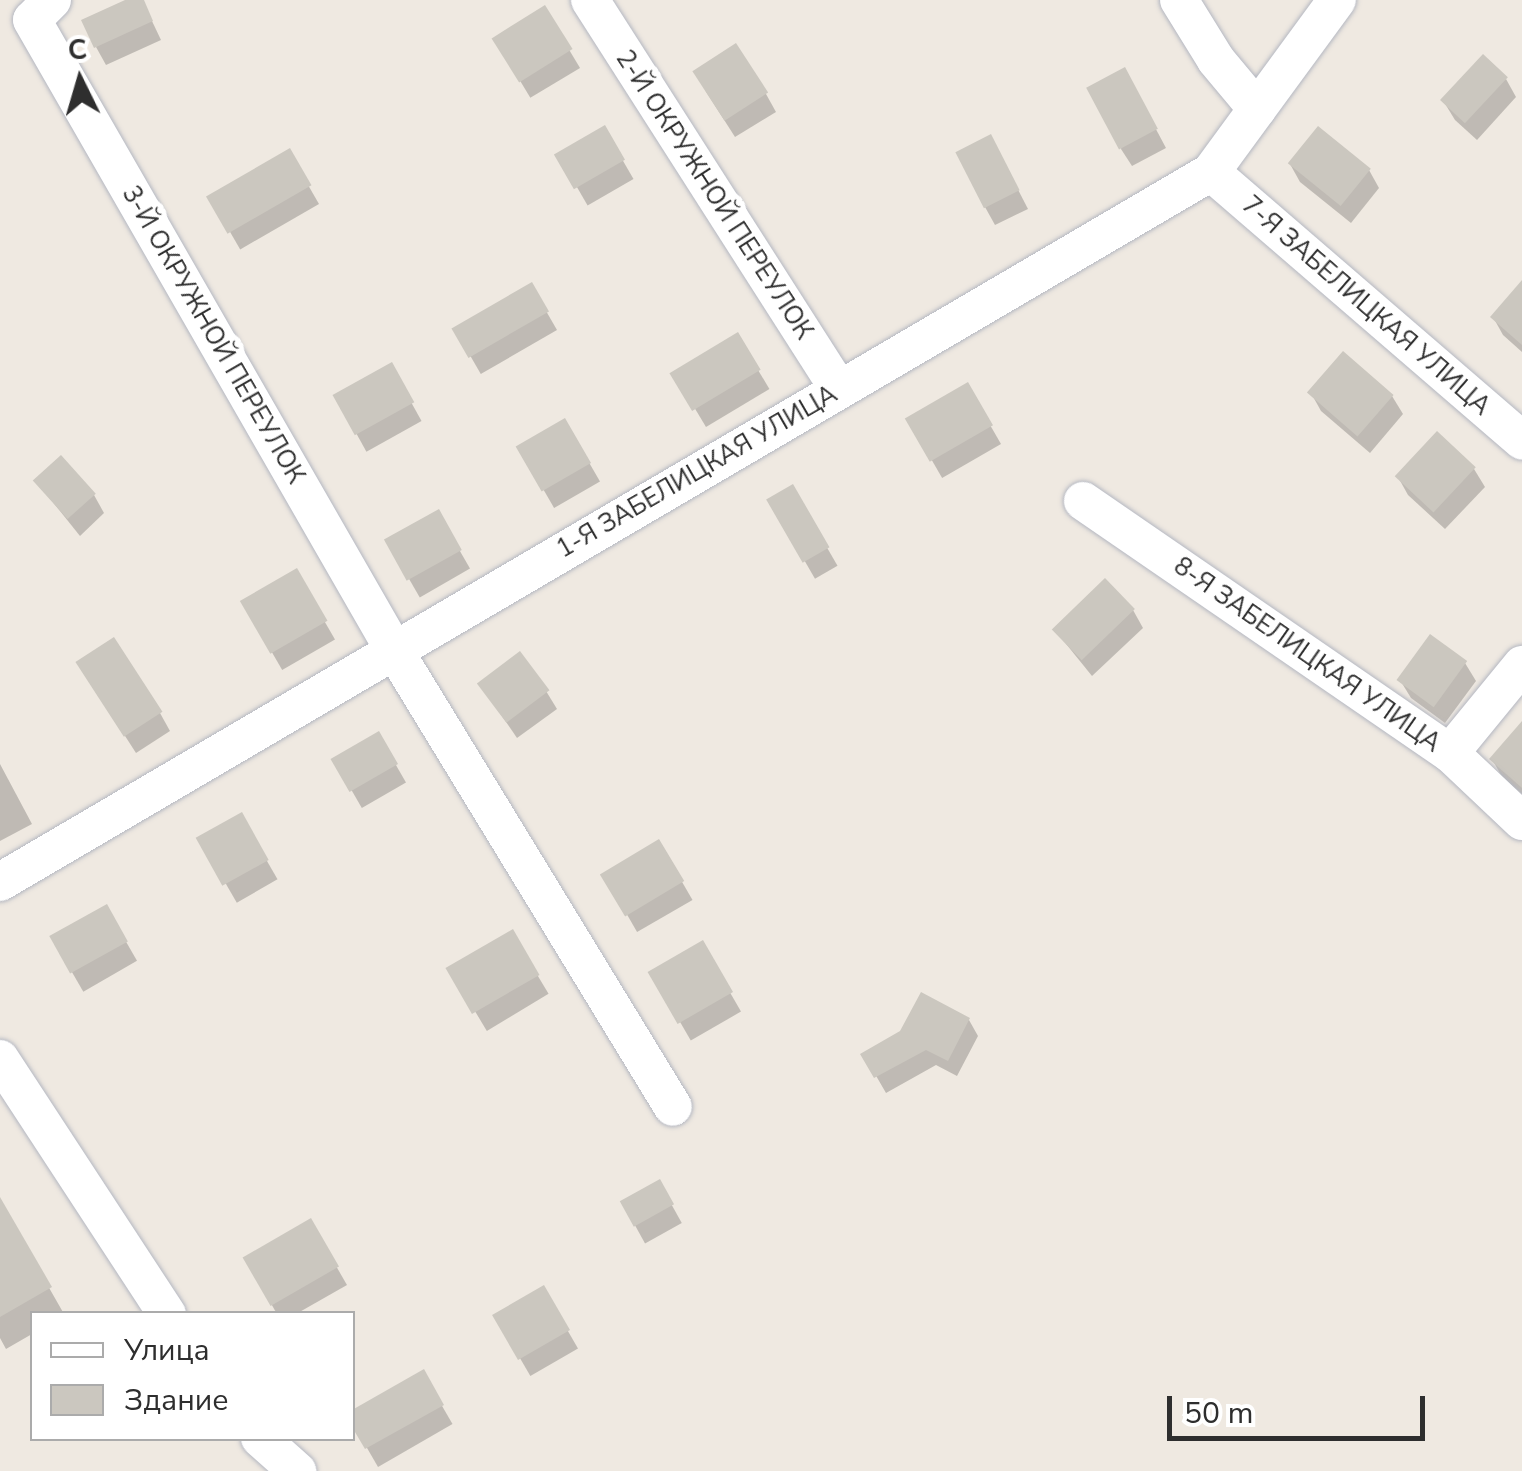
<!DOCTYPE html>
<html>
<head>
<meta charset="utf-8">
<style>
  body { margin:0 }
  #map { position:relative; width:1522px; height:1471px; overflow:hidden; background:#efe9e1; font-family:"Nunito Sans",sans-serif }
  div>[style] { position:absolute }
  .shadow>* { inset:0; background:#0003; transform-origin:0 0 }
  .building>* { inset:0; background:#cbc7bf; transform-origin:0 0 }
  .roads { filter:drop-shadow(0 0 2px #b4b7c1) drop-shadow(0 0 2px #b4b7c1) }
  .minor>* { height:38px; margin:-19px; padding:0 19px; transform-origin:19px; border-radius:19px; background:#fff }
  span { translate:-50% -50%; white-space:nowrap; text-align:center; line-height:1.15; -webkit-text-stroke:10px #fff; paint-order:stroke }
  .street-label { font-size:25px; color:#2e2e2e }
  .legend { position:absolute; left:30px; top:1311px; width:325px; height:130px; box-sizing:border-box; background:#fff; border:2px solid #ababab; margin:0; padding:12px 18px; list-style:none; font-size:30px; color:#2e2e2e }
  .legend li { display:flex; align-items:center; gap:20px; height:50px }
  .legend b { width:50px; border:2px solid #ababab }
  .north { position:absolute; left:30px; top:30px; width:100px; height:100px; -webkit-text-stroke:8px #fff; paint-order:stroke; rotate:355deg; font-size:28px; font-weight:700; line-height:40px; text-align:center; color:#2e2e2e }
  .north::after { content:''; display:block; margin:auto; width:35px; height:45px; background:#2e2e2e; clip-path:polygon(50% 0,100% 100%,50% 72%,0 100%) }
  .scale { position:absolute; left:1167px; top:1396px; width:258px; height:45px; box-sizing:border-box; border:5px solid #2e2e2e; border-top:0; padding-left:12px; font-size:30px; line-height:35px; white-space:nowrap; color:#2e2e2e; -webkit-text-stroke:8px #fff; paint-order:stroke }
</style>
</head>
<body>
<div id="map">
  <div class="shadow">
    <i style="clip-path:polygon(131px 0,142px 0,161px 40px,106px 65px,96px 47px)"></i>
    <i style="left:544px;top:8px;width:70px;height:58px;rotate:59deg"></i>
    <i style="clip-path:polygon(1506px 79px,1516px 97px,1477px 140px,1455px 120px,1444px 102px)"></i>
    <i style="clip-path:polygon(1134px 88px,1166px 148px,1132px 166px,1121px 149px)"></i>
    <i style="clip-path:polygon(705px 90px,766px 94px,776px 112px,735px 137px)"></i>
    <i style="left:604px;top:128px;width:59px;height:53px;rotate:60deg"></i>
    <i style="left:289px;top:152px;width:60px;height:91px;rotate:60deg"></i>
    <i style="clip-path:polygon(1000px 155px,1028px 209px,995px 225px,985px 207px)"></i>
    <i style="clip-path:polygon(1290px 164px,1369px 170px,1379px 188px,1351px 223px,1300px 182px)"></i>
    <i style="clip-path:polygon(1522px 284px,1522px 352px,1503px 335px,1493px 317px)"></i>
    <i style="left:531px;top:285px;width:52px;height:88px;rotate:60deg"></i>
    <i style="left:737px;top:335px;width:63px;height:74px;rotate:59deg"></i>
    <i style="left:391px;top:366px;width:63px;height:63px;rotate:61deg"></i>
    <i style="left:967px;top:385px;width:68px;height:68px;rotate:60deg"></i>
    <i style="clip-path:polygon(1311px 393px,1392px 396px,1403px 414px,1370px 453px,1321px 411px)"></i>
    <i style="left:565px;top:421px;width:70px;height:53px;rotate:60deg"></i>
    <i style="clip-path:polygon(1437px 434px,1474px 469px,1485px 487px,1445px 529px,1408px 495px,1398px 477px)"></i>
    <i style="clip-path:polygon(36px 481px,94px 495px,104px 513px,80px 536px)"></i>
    <i style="left:792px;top:487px;width:91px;height:26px;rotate:60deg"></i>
    <i style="left:438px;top:513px;width:64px;height:58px;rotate:60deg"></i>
    <i style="left:296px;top:572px;width:78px;height:61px;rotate:60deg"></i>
    <i style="clip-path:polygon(1133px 610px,1143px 628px,1092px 676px,1054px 629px)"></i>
    <i style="clip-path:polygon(1465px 663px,1476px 681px,1445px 723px,1411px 698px,1400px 680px)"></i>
    <i style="clip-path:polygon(89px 680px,160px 713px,170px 731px,136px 753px)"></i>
    <i style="clip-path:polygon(480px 684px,546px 691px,557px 709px,517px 738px)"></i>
    <i style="left:378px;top:734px;width:56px;height:51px;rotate:60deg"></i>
    <i style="clip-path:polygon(1522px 734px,1522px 794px,1502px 777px,1492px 759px)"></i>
    <i style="clip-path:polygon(0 764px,32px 824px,0 841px)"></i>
    <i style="left:241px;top:816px;width:73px;height:47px;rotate:60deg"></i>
    <i style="left:659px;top:842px;width:67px;height:64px;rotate:60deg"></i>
    <i style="left:106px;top:907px;width:62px;height:62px;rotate:60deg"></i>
    <i style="left:512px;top:933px;width:71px;height:72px;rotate:59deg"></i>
    <i style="left:702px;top:944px;width:78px;height:58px;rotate:60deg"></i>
    <i style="clip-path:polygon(969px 1020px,978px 1036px,957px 1076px,936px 1065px,886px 1093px,864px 1055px,901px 1033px)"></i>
    <i style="left:659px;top:1182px;width:47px;height:42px;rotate:61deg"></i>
    <i style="clip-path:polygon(11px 1221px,64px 1314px,32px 1314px,32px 1334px,6px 1349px,0 1338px,0 1227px)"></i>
    <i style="clip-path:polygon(310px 1221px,347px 1285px,296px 1314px,277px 1314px,245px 1258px)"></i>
    <i style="left:543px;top:1288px;width:70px;height:55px;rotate:60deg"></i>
    <i style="left:423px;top:1373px;width:59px;height:86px;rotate:60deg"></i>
  </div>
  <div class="building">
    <i style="clip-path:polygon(125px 0,144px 0,153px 21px,94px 48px,81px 20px)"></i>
    <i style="left:545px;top:5px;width:52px;height:63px;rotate:58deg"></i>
    <i style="left:736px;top:43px;width:59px;height:52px;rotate:57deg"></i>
    <i style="left:1483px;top:54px;width:34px;height:63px;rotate:43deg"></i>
    <i style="left:1125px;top:67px;width:70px;height:44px;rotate:62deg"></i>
    <i style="left:605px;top:125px;width:40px;height:59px;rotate:60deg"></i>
    <i style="left:1318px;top:126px;width:68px;height:48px;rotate:39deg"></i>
    <i style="left:991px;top:134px;width:63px;height:40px;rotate:63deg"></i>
    <i style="left:290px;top:148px;width:43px;height:97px;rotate:60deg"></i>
    <i style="clip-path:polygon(1522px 280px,1522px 345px,1490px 317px)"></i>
    <i style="left:532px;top:282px;width:34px;height:93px;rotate:60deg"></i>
    <i style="left:738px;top:332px;width:44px;height:80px;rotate:59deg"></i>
    <i style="left:1343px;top:351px;width:67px;height:55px;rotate:41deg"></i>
    <i style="left:392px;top:362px;width:46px;height:68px;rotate:61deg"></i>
    <i style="left:968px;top:382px;width:50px;height:73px;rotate:60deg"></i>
    <i style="left:565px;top:418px;width:52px;height:57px;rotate:60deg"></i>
    <i style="left:1437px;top:431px;width:53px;height:62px;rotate:43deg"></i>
    <i style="left:61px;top:455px;width:52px;height:38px;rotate:48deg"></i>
    <i style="left:793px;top:484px;width:73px;height:31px;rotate:60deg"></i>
    <i style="left:439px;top:509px;width:47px;height:63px;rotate:61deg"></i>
    <i style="left:297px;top:568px;width:61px;height:66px;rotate:60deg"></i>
    <i style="left:1105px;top:578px;width:43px;height:74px;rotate:46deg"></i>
    <i style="left:1430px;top:634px;width:46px;height:57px;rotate:36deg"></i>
    <i style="left:114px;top:637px;width:89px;height:46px;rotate:57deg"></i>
    <i style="left:520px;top:651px;width:49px;height:54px;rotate:53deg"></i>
    <i style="clip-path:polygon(1522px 721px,1522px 788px,1489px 759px)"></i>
    <i style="left:379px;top:731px;width:38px;height:56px;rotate:60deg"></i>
    <i style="left:242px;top:812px;width:55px;height:53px;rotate:61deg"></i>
    <i style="left:659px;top:839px;width:49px;height:69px;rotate:59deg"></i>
    <i style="left:107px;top:904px;width:43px;height:66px;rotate:61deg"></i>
    <i style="left:513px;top:929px;width:53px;height:78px;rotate:60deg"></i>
    <i style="left:703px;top:940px;width:60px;height:64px;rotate:60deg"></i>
    <i style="clip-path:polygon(921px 992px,970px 1018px,948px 1061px,926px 1050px,874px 1078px,860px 1054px,900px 1031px)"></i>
    <i style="left:660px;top:1179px;width:29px;height:46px;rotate:61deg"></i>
    <i style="clip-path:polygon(0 1197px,52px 1287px,0 1317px)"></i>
    <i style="left:311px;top:1218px;width:56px;height:79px;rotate:60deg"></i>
    <i style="left:544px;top:1285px;width:52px;height:60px;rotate:60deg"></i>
    <i style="clip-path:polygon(424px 1369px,444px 1405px,365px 1449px,352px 1427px,352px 1410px)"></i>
  </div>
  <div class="roads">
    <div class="minor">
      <i style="left:52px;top:0;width:28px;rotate:135deg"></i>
      <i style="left:32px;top:20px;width:727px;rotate:60.12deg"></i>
      <i style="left:394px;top:650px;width:535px;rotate:58.6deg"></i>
      <i style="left:590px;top:0;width:462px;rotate:57.4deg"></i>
      <i style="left:1179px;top:0;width:70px;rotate:58.3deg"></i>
      <i style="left:1216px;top:60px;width:64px;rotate:50.1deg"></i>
      <i style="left:1211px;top:172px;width:411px;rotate:40.8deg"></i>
      <i style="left:1083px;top:501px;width:445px;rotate:34.5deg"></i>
      <i style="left:1450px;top:753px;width:99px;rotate:43.4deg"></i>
      <i style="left:1450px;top:753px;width:114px;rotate:-50.7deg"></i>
      <i style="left:0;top:882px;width:1404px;rotate:-30.38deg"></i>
      <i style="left:1211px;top:172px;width:213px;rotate:-53.8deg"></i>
      <i style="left:0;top:1059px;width:305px;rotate:56.8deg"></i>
      <i style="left:260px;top:1438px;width:50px;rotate:41.7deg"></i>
    </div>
  </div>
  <div class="street-label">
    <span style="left:714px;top:195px;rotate:57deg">2-Й ОКРУЖНОЙ ПЕРЕУЛОК</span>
    <span style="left:1366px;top:306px;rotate:41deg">7-Я ЗАБЕЛИЦКАЯ УЛИЦА</span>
    <span style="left:213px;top:335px;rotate:60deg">3-Й ОКРУЖНОЙ ПЕРЕУЛОК</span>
    <span style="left:697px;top:472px;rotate:-30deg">1-Я ЗАБЕЛИЦКАЯ УЛИЦА</span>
    <span style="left:1307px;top:655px;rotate:35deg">8-Я ЗАБЕЛИЦКАЯ УЛИЦА</span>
  </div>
  <ul class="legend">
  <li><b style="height:12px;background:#fff"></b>Улица</li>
  <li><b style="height:28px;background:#cbc7bf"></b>Здание</li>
  </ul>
  <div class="north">С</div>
  <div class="scale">50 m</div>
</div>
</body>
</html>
